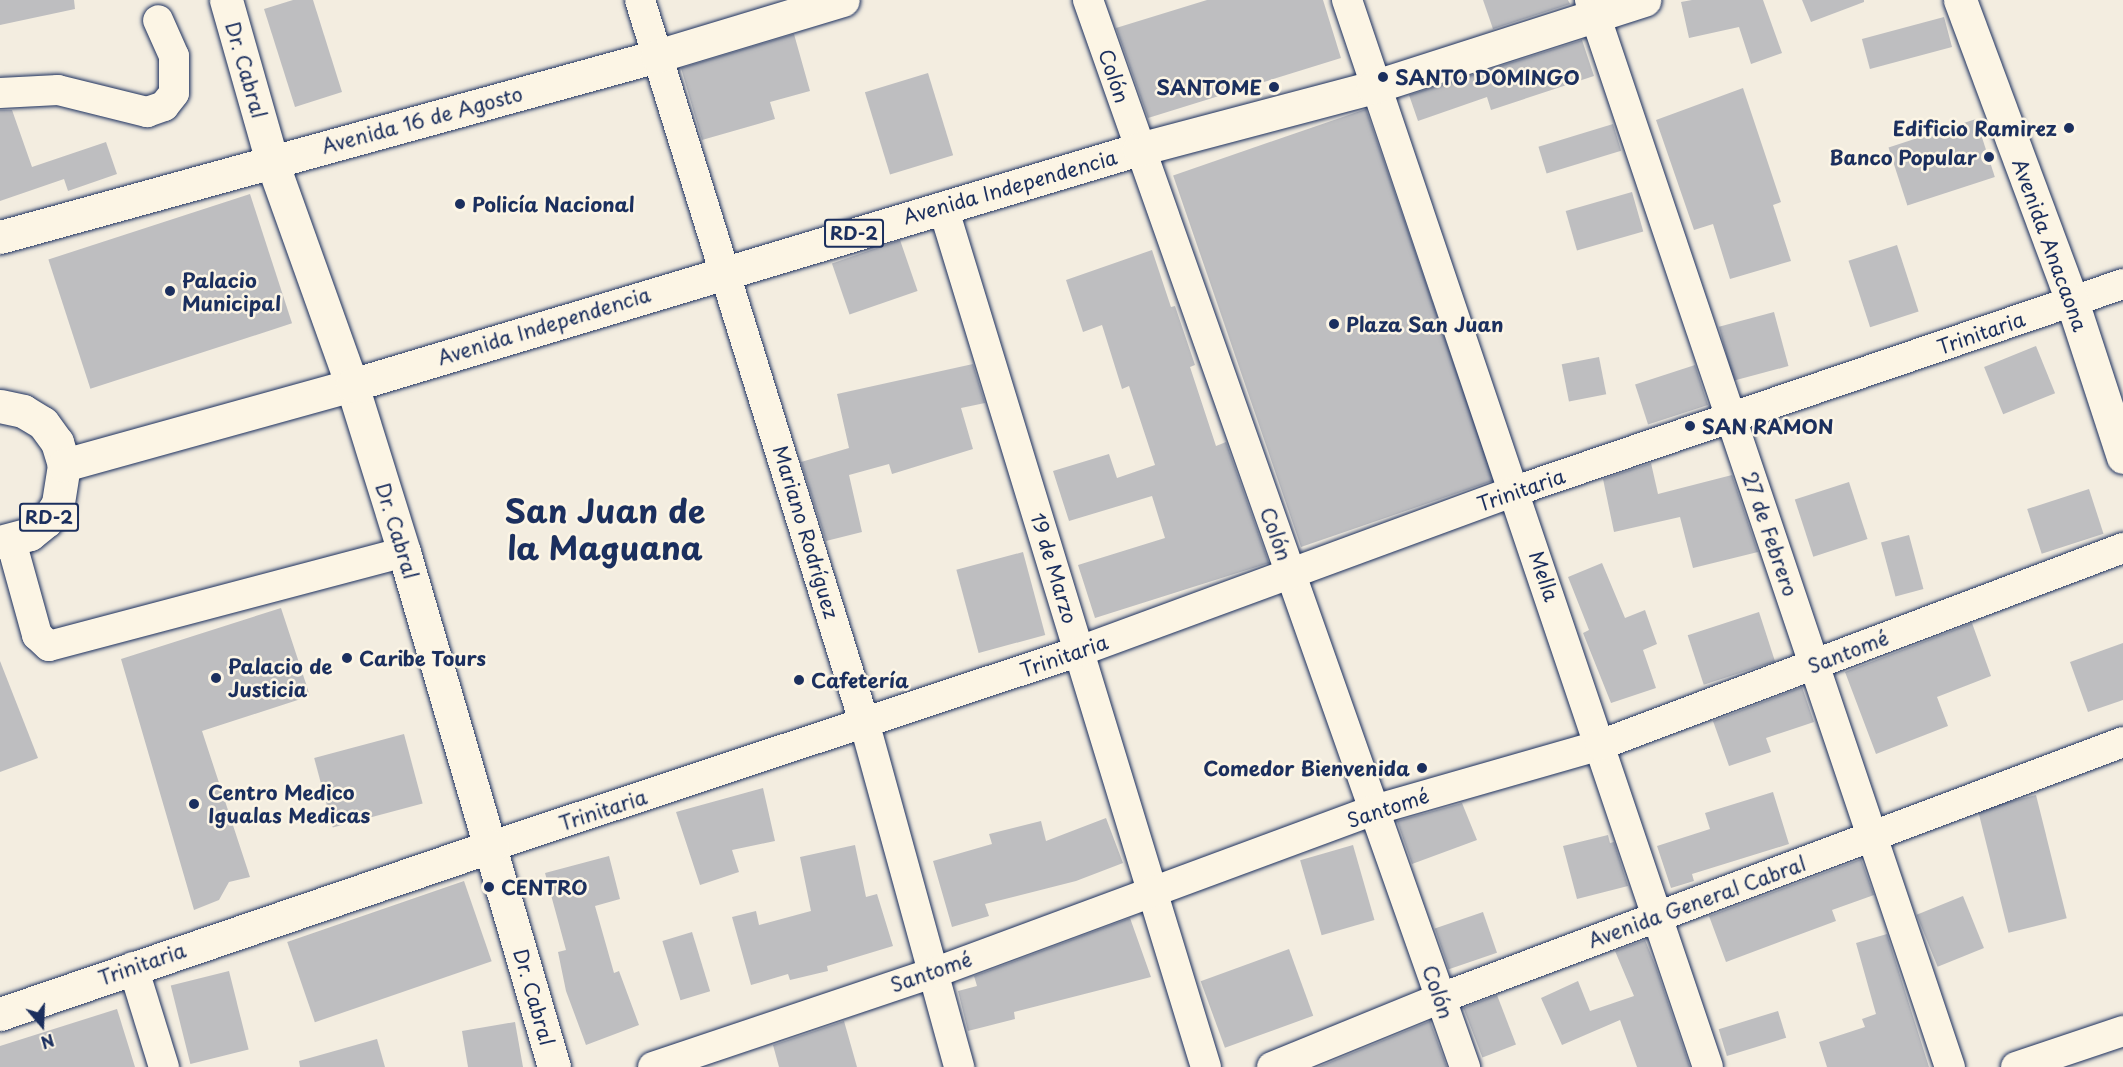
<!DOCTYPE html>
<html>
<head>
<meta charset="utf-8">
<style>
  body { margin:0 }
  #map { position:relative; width:2123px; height:1067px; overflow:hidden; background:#f3ede0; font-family:"Playpen Sans",sans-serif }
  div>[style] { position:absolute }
  .building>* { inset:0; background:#bebec0; transform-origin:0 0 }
  .roads { filter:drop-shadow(0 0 2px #1b2f5e) drop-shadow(0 0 2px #1b2f5e) }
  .street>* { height:30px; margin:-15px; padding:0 15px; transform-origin:15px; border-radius:15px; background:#fcf5e5 }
  .secondary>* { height:33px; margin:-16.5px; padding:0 16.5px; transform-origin:16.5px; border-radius:16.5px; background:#fcf5e5 }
  .primary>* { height:33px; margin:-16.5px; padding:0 16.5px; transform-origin:16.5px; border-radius:16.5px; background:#fcf5e5 }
  .dots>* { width:16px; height:16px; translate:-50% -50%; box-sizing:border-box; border:3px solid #fcf5e5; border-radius:50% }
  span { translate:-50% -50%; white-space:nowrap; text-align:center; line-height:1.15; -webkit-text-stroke:5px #fcf5e5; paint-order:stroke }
  .shield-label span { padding:2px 4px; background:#fcf5e5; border:2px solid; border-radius:4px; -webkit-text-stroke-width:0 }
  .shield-label { font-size:18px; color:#1b2f5e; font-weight:700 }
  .street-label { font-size:20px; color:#1b2f5e }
  .poi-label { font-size:20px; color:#1b2f5e; font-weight:700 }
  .left { translate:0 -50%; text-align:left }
  .right { translate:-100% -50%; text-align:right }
  .town-label { font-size:32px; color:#1b2f5e; font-weight:700 }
  .north { position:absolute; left:12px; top:995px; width:60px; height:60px; -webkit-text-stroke:4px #fcf5e5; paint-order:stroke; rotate:161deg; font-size:16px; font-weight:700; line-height:24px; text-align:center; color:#1b2f5e }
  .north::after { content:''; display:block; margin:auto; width:21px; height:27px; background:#1b2f5e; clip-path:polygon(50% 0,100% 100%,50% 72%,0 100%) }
</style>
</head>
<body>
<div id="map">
  <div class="building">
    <i style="clip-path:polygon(0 0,74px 0,75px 9px,0 25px)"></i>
    <i style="clip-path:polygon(293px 0,313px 0,342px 92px,295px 107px,264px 9px)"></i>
    <i style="clip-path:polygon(1207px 0,1323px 0,1341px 58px,1148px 118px,1116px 28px)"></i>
    <i style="clip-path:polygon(1483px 0,1568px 0,1570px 4px,1493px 29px)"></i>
    <i style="clip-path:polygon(1692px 0,1763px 0,1782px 53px,1751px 64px,1739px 27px,1689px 38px,1681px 2px)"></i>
    <i style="clip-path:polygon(1802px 0,1864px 0,1864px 2px,1811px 22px)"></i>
    <i style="left:1944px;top:17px;width:31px;height:85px;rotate:75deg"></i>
    <i style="clip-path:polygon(794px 34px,810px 91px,770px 102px,775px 119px,702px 140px,681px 68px)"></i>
    <i style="clip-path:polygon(1582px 40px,1594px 76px,1491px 110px,1487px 97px,1418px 121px,1409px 95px)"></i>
    <i style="left:928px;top:73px;width:86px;height:66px;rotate:73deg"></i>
    <i style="clip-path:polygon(1743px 88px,1781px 202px,1773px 205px,1791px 261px,1730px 279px,1713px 224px,1694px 230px,1656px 120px)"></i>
    <i style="left:1366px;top:109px;width:393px;height:204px;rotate:71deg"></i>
    <i style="clip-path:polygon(0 110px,12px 110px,32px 167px,106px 142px,117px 174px,68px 191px,64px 179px,0 201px)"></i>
    <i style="left:1976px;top:119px;width:61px;height:92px;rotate:72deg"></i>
    <i style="left:1613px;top:124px;width:28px;height:78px;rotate:73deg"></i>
    <i style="left:1632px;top:192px;width:41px;height:69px;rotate:74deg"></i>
    <i style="left:250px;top:194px;width:136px;height:212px;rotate:72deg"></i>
    <i style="left:900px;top:240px;width:54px;height:72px;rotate:71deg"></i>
    <i style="left:1897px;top:245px;width:70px;height:51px;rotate:72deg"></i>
    <i style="clip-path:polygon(1152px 250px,1171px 307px,1175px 306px,1195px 365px,1190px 367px,1216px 446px,1226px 442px,1269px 563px,1095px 618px,1078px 565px,1165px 538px,1152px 496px,1069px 521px,1053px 471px,1109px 454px,1117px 478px,1155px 465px,1129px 386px,1122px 389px,1102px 325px,1083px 332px,1066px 280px)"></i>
    <i style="left:1774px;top:312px;width:56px;height:57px;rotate:75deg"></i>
    <i style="left:2036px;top:346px;width:51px;height:56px;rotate:68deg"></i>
    <i style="left:1599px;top:357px;width:38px;height:38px;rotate:79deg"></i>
    <i style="clip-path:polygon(973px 364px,985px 403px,961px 408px,973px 449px,892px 474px,889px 464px,849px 475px,862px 532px,826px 541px,801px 462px,849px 448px,837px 394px)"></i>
    <i style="left:1695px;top:365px;width:42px;height:63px;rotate:72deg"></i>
    <i style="clip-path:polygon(1651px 463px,1658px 494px,1732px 475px,1758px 552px,1693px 568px,1680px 517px,1614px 532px,1603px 479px)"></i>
    <i style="left:1849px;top:482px;width:60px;height:57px;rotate:72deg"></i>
    <i style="left:2089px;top:489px;width:47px;height:65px;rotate:72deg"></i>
    <i style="left:1909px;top:535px;width:56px;height:29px;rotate:75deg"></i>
    <i style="left:1023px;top:552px;width:86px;height:69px;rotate:75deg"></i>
    <i style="clip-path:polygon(1602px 563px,1625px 618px,1645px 610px,1657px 644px,1643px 650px,1656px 688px,1611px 703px,1583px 633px,1589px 630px,1568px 577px)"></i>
    <i style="clip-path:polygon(281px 608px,310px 696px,202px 731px,250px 877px,229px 882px,219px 900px,194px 910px,121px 659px)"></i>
    <i style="left:1759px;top:612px;width:52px;height:75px;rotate:72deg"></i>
    <i style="clip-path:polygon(1972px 623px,1991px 676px,1937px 697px,1948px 726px,1876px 754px,1845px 672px)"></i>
    <i style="clip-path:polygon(2123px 643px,2123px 700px,2088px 712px,2070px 662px)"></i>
    <i style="clip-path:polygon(0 661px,38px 758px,0 772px)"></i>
    <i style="clip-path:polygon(1802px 687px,1814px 722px,1766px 738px,1771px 752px,1729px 766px,1713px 721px)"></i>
    <i style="left:404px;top:734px;width:72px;height:93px;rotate:75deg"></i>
    <i style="clip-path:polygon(763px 788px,775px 841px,732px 850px,739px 872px,700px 885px,676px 812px)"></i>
    <i style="clip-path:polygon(1773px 792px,1789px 844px,1692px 874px,1694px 881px,1671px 888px,1657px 846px,1710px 829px,1705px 813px)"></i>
    <i style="left:2036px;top:795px;width:127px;height:60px;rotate:76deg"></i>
    <i style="clip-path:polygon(1462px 803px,1477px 840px,1412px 864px,1397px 821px)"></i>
    <i style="clip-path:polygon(1106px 818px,1123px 863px,1076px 881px,985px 904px,989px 916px,952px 927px,933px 861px,992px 844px,989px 834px,1041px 821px,1046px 841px)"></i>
    <i style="clip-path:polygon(1608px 835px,1610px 843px,1614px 842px,1628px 886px,1577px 899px,1563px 846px)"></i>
    <i style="clip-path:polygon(855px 845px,866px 897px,877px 894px,893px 946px,827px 966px,828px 971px,790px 980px,788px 974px,751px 985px,732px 917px,756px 911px,759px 925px,811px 911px,800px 857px)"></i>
    <i style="left:1353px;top:845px;width:78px;height:55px;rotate:74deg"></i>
    <i style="clip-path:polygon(609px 856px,620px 899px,595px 906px,614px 973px,619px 971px,639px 1025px,586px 1045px,566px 991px,558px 952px,566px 950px,545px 873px)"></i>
    <i style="clip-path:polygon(1861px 859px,1874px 895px,1832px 910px,1836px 921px,1726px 962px,1709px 916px)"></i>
    <i style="left:464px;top:881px;width:85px;height:187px;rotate:71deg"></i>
    <i style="left:1963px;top:896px;width:56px;height:50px;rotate:68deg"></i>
    <i style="left:1483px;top:912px;width:43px;height:51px;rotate:71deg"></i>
    <i style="clip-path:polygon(1130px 918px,1151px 977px,1014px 1012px,1015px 1019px,968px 1031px,958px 991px,977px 986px,974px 976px)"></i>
    <i style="left:692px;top:932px;width:62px;height:31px;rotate:73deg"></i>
    <i style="clip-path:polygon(1887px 934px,1929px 1067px,1827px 1067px,1819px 1042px,1865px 1027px,1862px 1019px,1876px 1014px,1856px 943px)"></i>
    <i style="clip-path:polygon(1645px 940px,1656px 967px,1690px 1067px,1637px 1067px,1620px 1020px,1562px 1045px,1541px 998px,1578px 981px,1590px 1011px,1634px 996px,1615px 951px)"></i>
    <i style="left:1289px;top:949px;width:71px;height:94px;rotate:70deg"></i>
    <i style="left:229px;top:971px;width:81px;height:60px;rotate:76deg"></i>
    <i style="left:1497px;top:995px;width:53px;height:36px;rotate:69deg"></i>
    <i style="clip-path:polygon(117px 1009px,135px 1067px,0 1067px,0 1046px)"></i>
    <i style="left:1778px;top:1011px;width:28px;height:62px;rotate:73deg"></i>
    <i style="clip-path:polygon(844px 1021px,857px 1067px,779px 1067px,773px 1045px)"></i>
    <i style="clip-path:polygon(1430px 1021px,1447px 1067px,1318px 1067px)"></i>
    <i style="clip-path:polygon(515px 1022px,523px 1067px,468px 1067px,462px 1031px)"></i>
    <i style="clip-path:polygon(377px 1039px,385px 1067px,300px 1067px,299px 1061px)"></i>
  </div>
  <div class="roads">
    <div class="street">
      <i style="left:640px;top:0;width:759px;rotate:72.76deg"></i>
      <i style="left:865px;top:725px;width:355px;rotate:74.6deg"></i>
      <i style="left:1088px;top:0;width:1132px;rotate:70.54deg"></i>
      <i style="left:1347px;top:0;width:1126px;rotate:71.31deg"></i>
      <i style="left:1590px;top:0;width:1126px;rotate:71.36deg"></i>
      <i style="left:0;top:93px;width:58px;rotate:-3deg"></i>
      <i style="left:58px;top:90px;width:92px;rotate:13.9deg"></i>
      <i style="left:147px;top:112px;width:18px;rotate:-19deg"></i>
      <i style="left:164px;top:106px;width:16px;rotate:-52deg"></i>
      <i style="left:174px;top:93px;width:37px;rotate:-90deg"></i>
      <i style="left:174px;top:56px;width:39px;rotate:-114deg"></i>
      <i style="left:943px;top:207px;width:899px;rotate:73deg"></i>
      <i style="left:11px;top:541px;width:98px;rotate:74.5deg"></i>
      <i style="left:37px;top:635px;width:16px;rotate:43deg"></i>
      <i style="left:49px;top:646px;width:367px;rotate:-14.8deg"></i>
      <i style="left:492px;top:846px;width:619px;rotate:-18.35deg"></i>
      <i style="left:1080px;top:651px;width:463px;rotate:-20.2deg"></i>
      <i style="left:1515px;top:491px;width:642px;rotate:-18.8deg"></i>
      <i style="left:133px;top:967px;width:105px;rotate:72.8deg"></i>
      <i style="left:653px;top:1067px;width:299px;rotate:-18.6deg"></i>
      <i style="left:936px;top:972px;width:467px;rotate:-20.3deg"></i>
      <i style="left:1374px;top:810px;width:235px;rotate:-16deg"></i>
      <i style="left:1600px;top:745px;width:559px;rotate:-20.64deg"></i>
      <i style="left:1272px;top:1067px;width:183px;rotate:-22.2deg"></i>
      <i style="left:1441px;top:998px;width:728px;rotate:-20.57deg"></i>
      <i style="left:2016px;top:1067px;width:113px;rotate:-18.6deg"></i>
    </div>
    <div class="secondary">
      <i style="left:226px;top:0;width:168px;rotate:74.1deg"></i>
      <i style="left:272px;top:162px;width:237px;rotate:70.3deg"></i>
      <i style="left:352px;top:385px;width:175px;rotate:72.7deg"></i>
      <i style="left:404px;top:552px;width:536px;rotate:73.76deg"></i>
      <i style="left:1960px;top:0;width:321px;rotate:69.6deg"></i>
      <i style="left:2072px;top:301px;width:164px;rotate:71.9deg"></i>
      <i style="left:0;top:1014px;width:520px;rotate:-18.85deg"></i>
    </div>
    <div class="primary">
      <i style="left:0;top:237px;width:681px;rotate:-15.4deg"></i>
      <i style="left:657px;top:56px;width:194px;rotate:-16.8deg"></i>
      <i style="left:0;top:406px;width:24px;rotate:12deg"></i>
      <i style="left:23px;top:411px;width:23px;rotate:31deg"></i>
      <i style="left:43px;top:423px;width:24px;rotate:54deg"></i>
      <i style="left:57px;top:442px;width:24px;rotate:73deg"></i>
      <i style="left:64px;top:465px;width:39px;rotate:99deg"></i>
      <i style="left:58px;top:504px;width:21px;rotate:125deg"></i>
      <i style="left:46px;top:521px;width:21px;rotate:141deg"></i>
      <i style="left:30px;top:534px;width:31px;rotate:165deg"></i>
      <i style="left:64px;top:465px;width:299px;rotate:-15.5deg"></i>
      <i style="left:352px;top:385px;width:822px;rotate:-16.69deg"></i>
      <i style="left:1139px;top:149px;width:242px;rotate:-14.8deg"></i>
      <i style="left:1373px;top:87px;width:285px;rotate:-17.8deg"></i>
    </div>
  </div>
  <div class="dots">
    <i style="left:1383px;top:77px;background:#1b2f5e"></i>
    <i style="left:1274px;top:87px;background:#1b2f5e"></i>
    <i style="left:2069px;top:128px;background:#1b2f5e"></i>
    <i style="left:1989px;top:157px;background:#1b2f5e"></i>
    <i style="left:460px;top:204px;background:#1b2f5e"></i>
    <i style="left:170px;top:291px;background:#1b2f5e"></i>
    <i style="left:1334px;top:324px;background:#1b2f5e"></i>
    <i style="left:1690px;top:426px;background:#1b2f5e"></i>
    <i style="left:347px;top:658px;background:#1b2f5e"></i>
    <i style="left:216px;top:678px;background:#1b2f5e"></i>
    <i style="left:799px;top:680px;background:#1b2f5e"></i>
    <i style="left:1422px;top:768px;background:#1b2f5e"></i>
    <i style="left:194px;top:804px;background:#1b2f5e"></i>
    <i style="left:489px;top:887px;background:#1b2f5e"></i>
  </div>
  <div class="shield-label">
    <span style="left:854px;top:233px">RD-2</span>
    <span style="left:49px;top:517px">RD-2</span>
  </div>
  <div class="street-label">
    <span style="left:246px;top:70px;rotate:74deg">Dr. Cabral</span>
    <span style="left:1114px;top:76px;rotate:71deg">Colón</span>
    <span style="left:422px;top:120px;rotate:-15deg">Avenida 16 de Agosto</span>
    <span style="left:1010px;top:187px;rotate:-16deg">Avenida Independencia</span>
    <span style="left:2050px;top:245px;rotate:70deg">Avenida Anacaona</span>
    <span style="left:544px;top:326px;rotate:-17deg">Avenida Independencia</span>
    <span style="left:1981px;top:333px;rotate:-19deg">Trinitaria</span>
    <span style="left:1521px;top:490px;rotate:-19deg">Trinitaria</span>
    <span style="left:397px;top:531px;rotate:73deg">Dr. Cabral</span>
    <span style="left:806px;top:532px;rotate:73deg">Mariano Rodríguez</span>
    <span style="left:1276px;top:534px;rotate:70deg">Colón</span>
    <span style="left:1770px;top:534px;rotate:71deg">27 de Febrero</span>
    <span style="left:1054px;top:568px;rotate:73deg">19 de Marzo</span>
    <span style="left:1544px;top:576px;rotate:71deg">Mella</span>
    <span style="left:1848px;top:652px;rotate:-21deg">Santomé</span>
    <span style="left:1064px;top:656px;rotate:-19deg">Trinitaria</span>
    <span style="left:1388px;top:808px;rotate:-18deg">Santomé</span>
    <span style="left:603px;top:810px;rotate:-18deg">Trinitaria</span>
    <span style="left:1697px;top:902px;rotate:-20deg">Avenida General Cabral</span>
    <span style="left:142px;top:964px;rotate:-19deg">Trinitaria</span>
    <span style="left:931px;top:972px;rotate:-19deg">Santomé</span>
    <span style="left:1438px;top:992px;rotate:71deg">Colón</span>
    <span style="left:534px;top:997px;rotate:74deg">Dr. Cabral</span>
  </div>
  <div class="poi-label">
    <span class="left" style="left:1395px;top:77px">SANTO DOMINGO</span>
    <span class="right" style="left:1262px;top:87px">SANTOME</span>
    <span class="right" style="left:2057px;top:128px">Edificio Ramirez</span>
    <span class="right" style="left:1977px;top:157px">Banco Popular</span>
    <span class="left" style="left:472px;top:204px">Policía Nacional</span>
    <span class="left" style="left:182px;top:292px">Palacio<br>Municipal</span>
    <span class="left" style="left:1346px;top:324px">Plaza San Juan</span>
    <span class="left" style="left:1702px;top:426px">SAN RAMON</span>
    <span class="left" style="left:359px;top:658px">Caribe Tours</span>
    <span class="left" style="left:228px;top:678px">Palacio de<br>Justicia</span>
    <span class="left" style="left:811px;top:680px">Cafetería</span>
    <span class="right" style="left:1410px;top:768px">Comedor Bienvenida</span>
    <span class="left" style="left:208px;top:804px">Centro Medico<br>Igualas Medicas</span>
    <span class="left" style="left:501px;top:887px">CENTRO</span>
  </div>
  <div class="town-label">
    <span style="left:605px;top:529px">San Juan de<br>la Maguana</span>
  </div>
  <div class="north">N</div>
</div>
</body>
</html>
